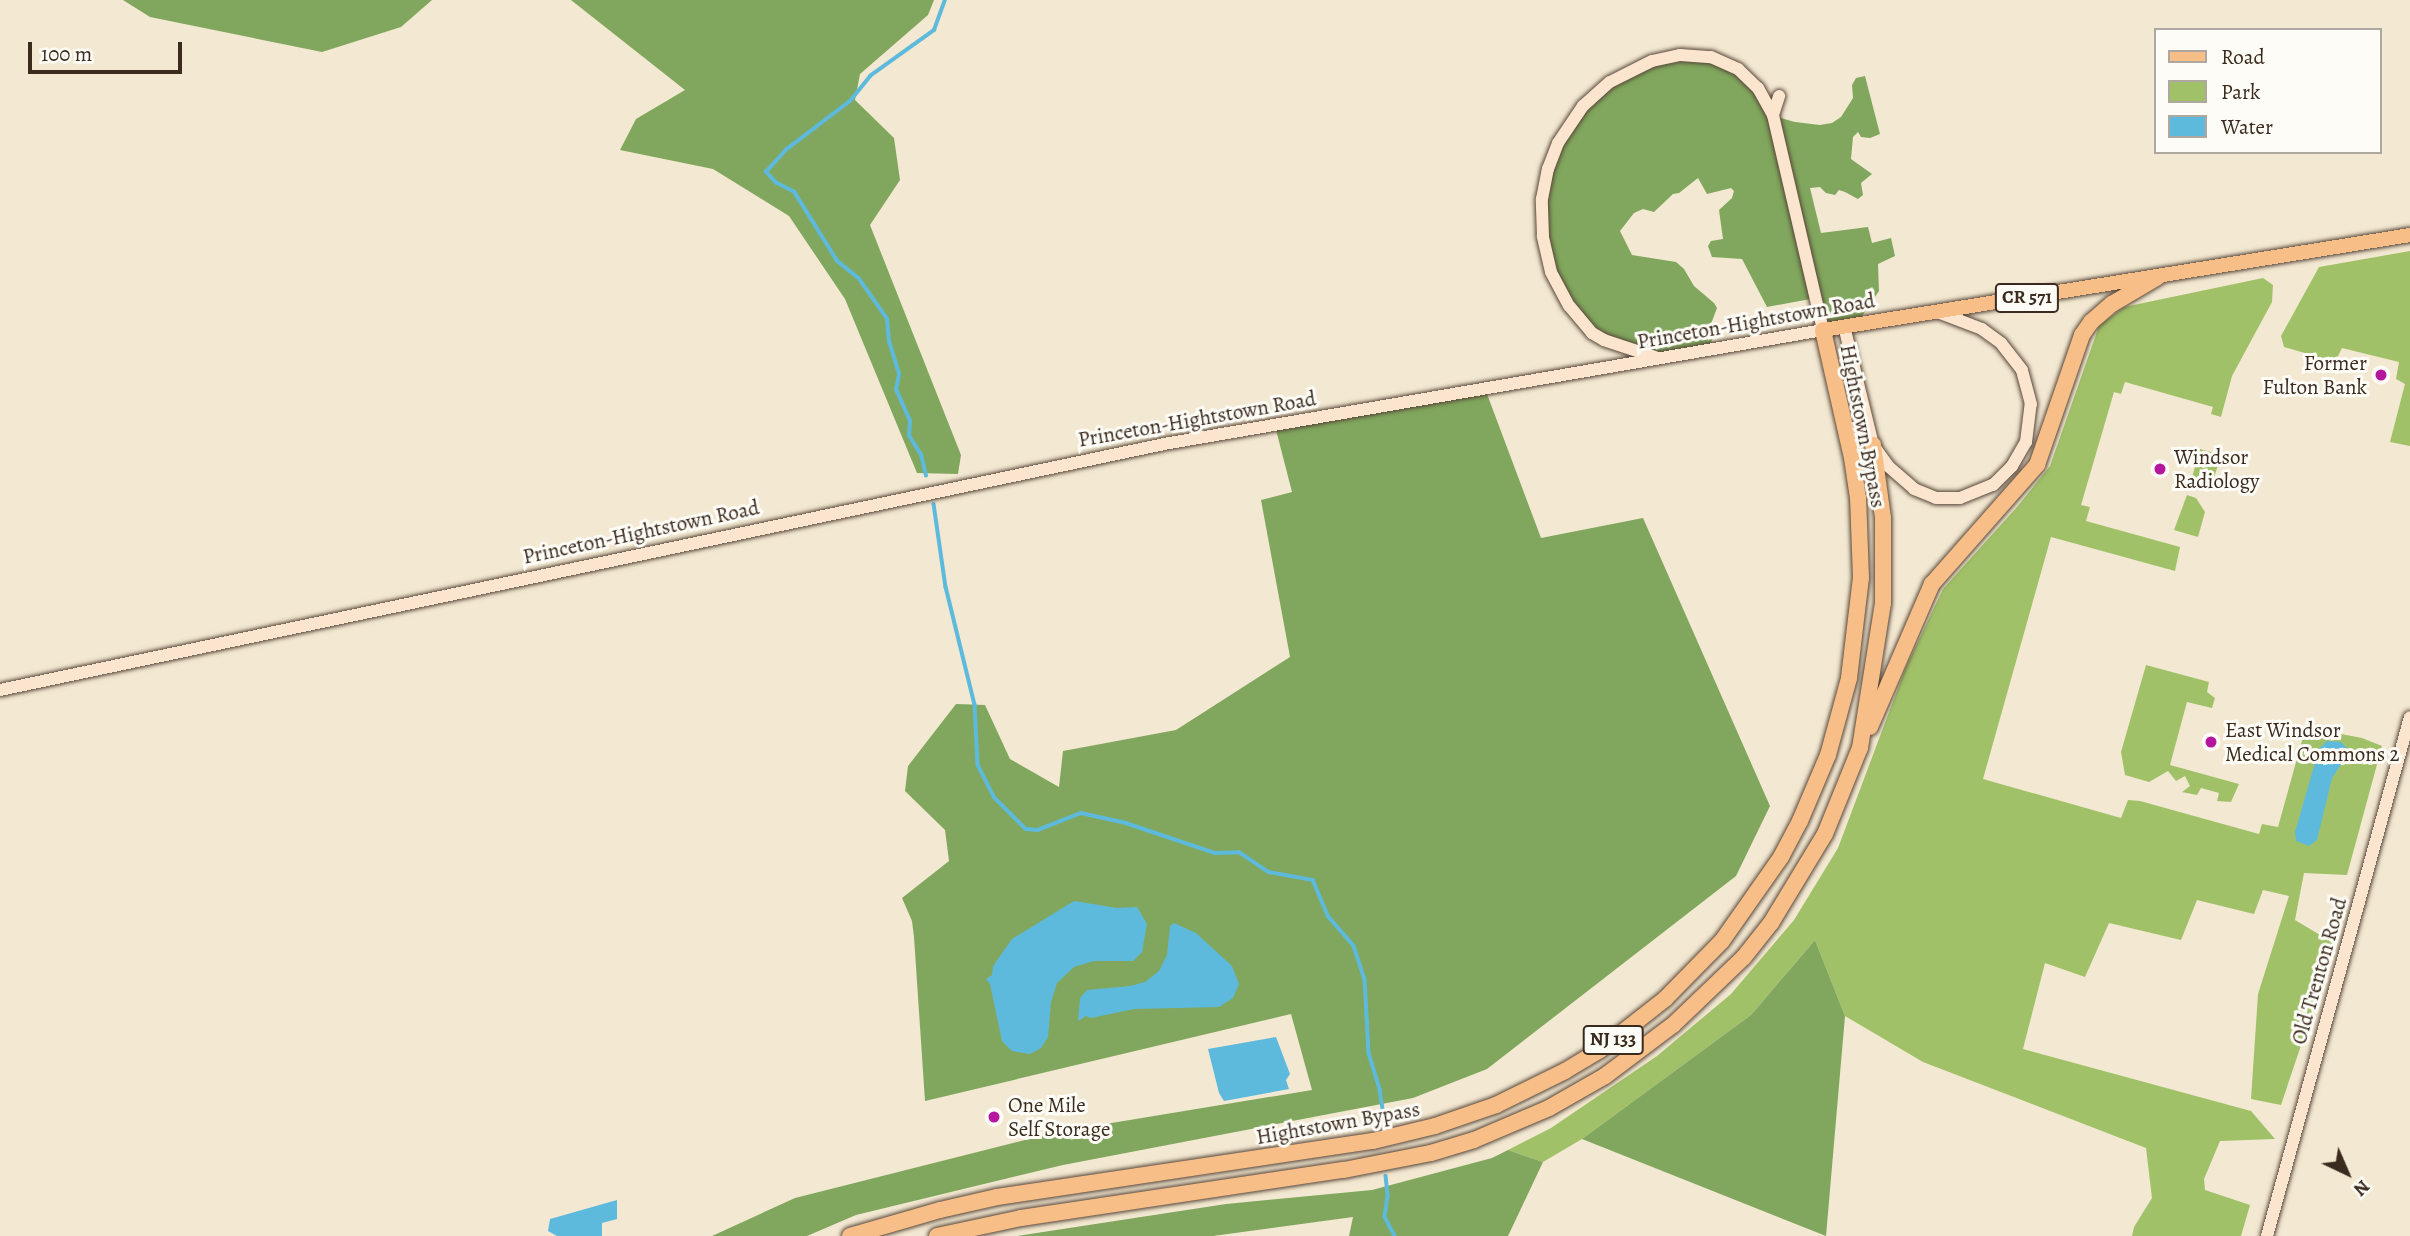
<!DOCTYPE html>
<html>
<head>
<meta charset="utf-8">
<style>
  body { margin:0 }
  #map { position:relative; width:2410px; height:1236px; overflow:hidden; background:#f3e8d1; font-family:Alegreya,serif }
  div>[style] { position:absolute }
  .green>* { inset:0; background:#a1c169 }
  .forest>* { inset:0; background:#80a75d }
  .water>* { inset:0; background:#5ebadc }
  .stream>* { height:3.5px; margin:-1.75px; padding:0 1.75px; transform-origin:1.75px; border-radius:1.75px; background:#5ebadc }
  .roads { filter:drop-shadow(0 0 2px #574639) drop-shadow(0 0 2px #574639) }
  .secondary>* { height:12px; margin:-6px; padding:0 6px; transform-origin:6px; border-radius:6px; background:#fce5cf }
  .primary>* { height:14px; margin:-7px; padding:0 7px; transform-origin:7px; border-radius:7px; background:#f7be87 }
  .highway>* { height:16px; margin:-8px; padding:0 8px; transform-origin:8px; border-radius:8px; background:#f7be87 }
  .dots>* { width:19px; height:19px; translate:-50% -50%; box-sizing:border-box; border:4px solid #fdfcf7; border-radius:50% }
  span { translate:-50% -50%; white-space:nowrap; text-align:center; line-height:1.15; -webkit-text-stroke:6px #fdfcf7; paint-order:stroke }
  .shield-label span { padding:2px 5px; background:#fdfcf7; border:2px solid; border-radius:5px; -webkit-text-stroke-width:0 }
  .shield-label { font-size:19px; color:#3b2a1e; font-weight:700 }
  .street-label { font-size:21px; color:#3b2a1e }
  .poi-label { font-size:21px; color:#3b2a1e }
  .right { translate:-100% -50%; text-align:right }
  .left { translate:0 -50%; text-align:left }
  .legend { position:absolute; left:2154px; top:28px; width:228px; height:126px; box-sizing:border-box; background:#fdfcf7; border:2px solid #afa8a0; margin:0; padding:9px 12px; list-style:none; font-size:21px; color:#3b2a1e }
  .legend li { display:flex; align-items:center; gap:14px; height:35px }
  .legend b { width:35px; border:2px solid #afa8a0 }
  .north { position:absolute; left:2312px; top:1138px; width:70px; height:70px; -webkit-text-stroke:5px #fdfcf7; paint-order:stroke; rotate:136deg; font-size:19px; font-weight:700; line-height:28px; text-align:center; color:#3b2a1e }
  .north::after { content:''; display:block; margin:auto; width:24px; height:32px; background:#3b2a1e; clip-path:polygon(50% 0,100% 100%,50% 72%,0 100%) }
  .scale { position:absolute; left:28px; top:42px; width:154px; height:32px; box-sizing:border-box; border:4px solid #3b2a1e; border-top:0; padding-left:9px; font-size:21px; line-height:24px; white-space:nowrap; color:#3b2a1e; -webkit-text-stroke:5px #fdfcf7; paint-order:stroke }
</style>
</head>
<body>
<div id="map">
  <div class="green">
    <i style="clip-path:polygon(2410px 251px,2410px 446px,2390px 442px,2405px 384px,2396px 379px,2399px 362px,2342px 348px,2335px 362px,2284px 347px,2281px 336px,2319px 267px)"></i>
    <i style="clip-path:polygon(2263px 278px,2273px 285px,2272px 302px,2232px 376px,2221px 417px,2211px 414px,2213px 407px,2125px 382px,2121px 394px,2114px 392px,2081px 505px,2090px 507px,2086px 521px,2180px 547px,2175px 571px,2051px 537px,1983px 779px,2121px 818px,2128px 800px,2140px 801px,2259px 834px,2262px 824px,2278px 827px,2303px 737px,2310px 728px,2362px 738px,2382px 746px,2347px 875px,2304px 873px,2295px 920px,2335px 944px,2281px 1105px,2251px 1099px,2258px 994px,2289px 896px,2263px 890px,2254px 914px,2197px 900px,2181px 940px,2109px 923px,2085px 977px,2045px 963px,2023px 1049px,2251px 1111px,2275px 1139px,2220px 1141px,2204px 1179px,2205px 1190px,2250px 1205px,2241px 1236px,2132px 1236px,2134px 1227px,2152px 1198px,2146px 1148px,1923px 1062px,1845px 1016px,1815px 940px,1751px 1015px,1582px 1139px,1543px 1162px,1508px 1150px,1551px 1128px,1657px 1056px,1731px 994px,1794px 920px,1838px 848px,1906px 667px,1943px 589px,2017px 507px,2050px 466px,2099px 326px,2124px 307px)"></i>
    <i style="clip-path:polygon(2200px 449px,2221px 455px,2214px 478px,2207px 478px,2200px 484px,2191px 481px)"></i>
    <i style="clip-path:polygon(2187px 495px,2196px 498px,2205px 512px,2198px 537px,2174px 530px)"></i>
    <i style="clip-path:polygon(2146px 665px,2209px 682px,2207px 692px,2215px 698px,2212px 708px,2187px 702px,2170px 765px,2239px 784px,2231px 802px,2217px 801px,2219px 793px,2201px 788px,2197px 795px,2182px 792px,2190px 786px,2185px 776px,2176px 781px,2168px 771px,2149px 782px,2125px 775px,2121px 752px)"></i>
  </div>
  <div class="forest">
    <i style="clip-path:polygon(123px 0,432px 0,401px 27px,322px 52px,150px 17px)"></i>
    <i style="clip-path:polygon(571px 0,934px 0,928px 15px,860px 74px,855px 100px,894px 138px,900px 180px,870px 225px,961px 455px,958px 474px,917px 473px,845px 299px,789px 216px,713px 169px,620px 150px,636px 119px,685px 90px)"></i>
    <i style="clip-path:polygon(1680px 55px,1738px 69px,1774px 116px,1795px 122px,1820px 125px,1832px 123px,1841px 117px,1853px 98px,1852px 85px,1856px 78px,1865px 76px,1880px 134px,1870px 138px,1861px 137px,1858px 132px,1853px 137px,1851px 159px,1872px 174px,1861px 183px,1863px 195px,1858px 199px,1845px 192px,1839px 190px,1835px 195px,1826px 193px,1820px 187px,1810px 188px,1821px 233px,1868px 227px,1872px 243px,1891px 238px,1895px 256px,1878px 264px,1879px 291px,1856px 325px,1823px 330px,1816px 298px,1767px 307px,1742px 259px,1712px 257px,1708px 246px,1711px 241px,1723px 239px,1719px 210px,1732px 198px,1734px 191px,1731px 188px,1707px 194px,1698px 178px,1679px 193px,1673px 194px,1654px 212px,1643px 209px,1634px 213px,1620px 231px,1632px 255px,1676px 262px,1684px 269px,1694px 286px,1714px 303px,1717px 308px,1711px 324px,1712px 349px,1659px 359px,1604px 340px,1583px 323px,1546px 255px,1548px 169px,1596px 93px)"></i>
    <i style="clip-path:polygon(1487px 394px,1541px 538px,1643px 518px,1770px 806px,1736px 876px,1487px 1069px,1413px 1098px,1063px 1165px,856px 1215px,807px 1236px,712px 1236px,795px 1198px,1057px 1132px,1312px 1090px,1291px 1014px,925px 1101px,914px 937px,912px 921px,902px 898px,949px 861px,945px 830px,905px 791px,908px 766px,956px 704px,985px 705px,1010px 759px,1059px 787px,1063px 751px,1176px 730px,1290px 657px,1261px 500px,1292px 492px,1274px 422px)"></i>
    <i style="clip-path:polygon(1815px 940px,1845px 1016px,1826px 1236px,1582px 1139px,1751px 1015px)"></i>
    <i style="clip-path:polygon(1508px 1150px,1543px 1162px,1508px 1236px,1349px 1236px,1353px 1217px,1213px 1236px,1017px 1236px,1226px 1204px,1372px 1190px,1492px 1158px)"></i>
  </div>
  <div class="water">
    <i style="clip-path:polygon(2327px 741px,2341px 742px,2350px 751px,2332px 778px,2317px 840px,2309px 846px,2296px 841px,2295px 832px,2319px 749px)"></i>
    <i style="clip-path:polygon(1074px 901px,1117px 908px,1137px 907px,1147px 924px,1142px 952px,1133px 961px,1094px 961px,1074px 967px,1057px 983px,1051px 1002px,1048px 1037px,1041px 1048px,1030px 1054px,1012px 1051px,1002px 1041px,990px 984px,986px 979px,992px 975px,993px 966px,1012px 939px)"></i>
    <i style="clip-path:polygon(1174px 923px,1196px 933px,1232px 966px,1239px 984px,1233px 998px,1219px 1007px,1134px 1009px,1091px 1018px,1086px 1016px,1078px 1021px,1080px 998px,1087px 990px,1130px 986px,1145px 982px,1159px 971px,1167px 955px,1170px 926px)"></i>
    <i style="clip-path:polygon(1276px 1037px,1290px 1074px,1286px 1080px,1289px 1089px,1224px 1101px,1219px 1093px,1208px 1049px)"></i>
    <i style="clip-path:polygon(617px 1200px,617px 1219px,602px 1223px,602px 1236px,557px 1236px,548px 1231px,550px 1219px)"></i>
  </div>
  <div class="stream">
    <i style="left:926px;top:476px;width:22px;rotate:-103deg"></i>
    <i style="left:921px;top:455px;width:22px;rotate:-122deg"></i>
    <i style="left:909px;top:436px;width:15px;rotate:-86deg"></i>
    <i style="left:910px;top:421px;width:34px;rotate:-114deg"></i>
    <i style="left:896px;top:390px;width:16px;rotate:-79deg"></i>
    <i style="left:899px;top:374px;width:34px;rotate:-107deg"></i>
    <i style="left:889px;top:342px;width:23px;rotate:-95deg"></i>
    <i style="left:887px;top:319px;width:49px;rotate:-125deg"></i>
    <i style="left:859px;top:279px;width:28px;rotate:-141deg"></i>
    <i style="left:837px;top:261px;width:81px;rotate:-121.9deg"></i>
    <i style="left:794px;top:192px;width:20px;rotate:-153deg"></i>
    <i style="left:776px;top:183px;width:15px;rotate:-132deg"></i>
    <i style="left:766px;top:172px;width:31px;rotate:-48deg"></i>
    <i style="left:787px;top:149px;width:79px;rotate:-37.3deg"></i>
    <i style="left:850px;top:101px;width:32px;rotate:-51deg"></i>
    <i style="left:870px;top:76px;width:79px;rotate:-35.7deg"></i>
    <i style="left:934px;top:30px;width:32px;rotate:-70deg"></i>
    <i style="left:934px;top:504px;width:84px;rotate:81.8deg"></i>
    <i style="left:946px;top:587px;width:122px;rotate:76.2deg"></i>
    <i style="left:975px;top:705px;width:60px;rotate:87.1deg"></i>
    <i style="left:978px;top:765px;width:36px;rotate:63deg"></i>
    <i style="left:994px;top:797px;width:45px;rotate:45deg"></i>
    <i style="left:1026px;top:829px;width:12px;rotate:5deg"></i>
    <i style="left:1038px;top:830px;width:46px;rotate:-21.6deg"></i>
    <i style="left:1081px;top:813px;width:46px;rotate:12.5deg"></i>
    <i style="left:1126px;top:823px;width:94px;rotate:18.6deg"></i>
    <i style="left:1215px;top:853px;width:24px;rotate:-2deg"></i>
    <i style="left:1239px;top:852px;width:36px;rotate:34deg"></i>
    <i style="left:1269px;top:872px;width:45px;rotate:10.3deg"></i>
    <i style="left:1313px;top:880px;width:39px;rotate:67deg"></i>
    <i style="left:1328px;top:916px;width:40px;rotate:49deg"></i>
    <i style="left:1354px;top:946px;width:35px;rotate:72deg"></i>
    <i style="left:1365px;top:979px;width:74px;rotate:86.9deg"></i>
    <i style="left:1369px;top:1053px;width:39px;rotate:73deg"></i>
    <i style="left:1380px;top:1090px;width:37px;rotate:81deg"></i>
    <i style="left:1386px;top:1176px;width:20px;rotate:84deg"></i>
    <i style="left:1388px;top:1196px;width:21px;rotate:98deg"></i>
    <i style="left:1385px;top:1217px;width:21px;rotate:62deg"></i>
  </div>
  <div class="roads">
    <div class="secondary">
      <i style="left:1844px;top:326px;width:122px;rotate:76.3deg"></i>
      <i style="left:1873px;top:445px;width:26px;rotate:54deg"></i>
      <i style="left:1888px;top:466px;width:35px;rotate:41deg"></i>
      <i style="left:1914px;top:489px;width:24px;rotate:22deg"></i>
      <i style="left:1936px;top:498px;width:24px"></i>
      <i style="left:1960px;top:498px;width:35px;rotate:-22deg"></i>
      <i style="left:1993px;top:485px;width:27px;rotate:-45deg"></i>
      <i style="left:2012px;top:466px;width:28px;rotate:-60deg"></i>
      <i style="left:2026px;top:442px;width:38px;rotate:-83deg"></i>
      <i style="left:2031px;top:404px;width:35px;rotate:-105deg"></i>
      <i style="left:2022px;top:370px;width:34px;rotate:-128deg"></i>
      <i style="left:2001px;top:343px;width:24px;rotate:-144deg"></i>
      <i style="left:1982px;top:329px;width:45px;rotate:-159.1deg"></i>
      <i style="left:1655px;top:357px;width:54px;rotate:-161.6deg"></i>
      <i style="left:1604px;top:340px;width:14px;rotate:-150deg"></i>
      <i style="left:1592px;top:333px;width:35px;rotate:-130deg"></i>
      <i style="left:1569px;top:306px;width:38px;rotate:-118deg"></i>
      <i style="left:1551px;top:272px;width:37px;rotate:-103deg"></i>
      <i style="left:1543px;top:236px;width:37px;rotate:-92deg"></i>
      <i style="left:1542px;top:199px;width:31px;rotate:-79deg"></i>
      <i style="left:1548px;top:169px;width:28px;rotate:-69deg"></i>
      <i style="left:1558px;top:143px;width:45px;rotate:-56deg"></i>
      <i style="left:1583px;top:106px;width:36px;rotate:-42deg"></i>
      <i style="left:1610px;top:82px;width:47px;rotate:-26.6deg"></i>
      <i style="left:1652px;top:61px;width:29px;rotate:-12deg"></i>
      <i style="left:1680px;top:55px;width:31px;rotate:4deg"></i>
      <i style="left:1711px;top:57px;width:30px;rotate:24deg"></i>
      <i style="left:1738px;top:69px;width:28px;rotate:44deg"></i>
      <i style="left:1758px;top:88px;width:31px;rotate:61deg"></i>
      <i style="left:0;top:690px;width:1190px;rotate:-11.93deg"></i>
      <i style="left:1164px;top:444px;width:669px;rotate:-9.81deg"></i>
      <i style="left:1823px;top:330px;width:221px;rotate:-103.1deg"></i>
      <i style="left:1773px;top:115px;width:20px;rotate:-72deg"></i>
      <i style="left:2267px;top:1236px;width:538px;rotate:-74.6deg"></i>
    </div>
    <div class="primary">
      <i style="left:1823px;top:330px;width:595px;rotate:-9.19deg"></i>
    </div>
    <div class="highway">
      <i style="left:1870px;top:727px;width:156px;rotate:-66.6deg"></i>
      <i style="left:1932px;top:584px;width:159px;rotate:-48.6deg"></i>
      <i style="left:2037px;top:465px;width:138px;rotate:-70.9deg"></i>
      <i style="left:2082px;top:335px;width:16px;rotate:-55deg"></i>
      <i style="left:2091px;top:322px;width:28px;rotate:-41deg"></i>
      <i style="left:2112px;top:304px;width:53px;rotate:-30.4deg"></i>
      <i style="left:850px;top:1236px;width:94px;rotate:-16.1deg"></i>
      <i style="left:940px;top:1210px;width:58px;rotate:-12.8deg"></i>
      <i style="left:997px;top:1197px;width:380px;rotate:-8.5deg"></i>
      <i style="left:1373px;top:1141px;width:64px;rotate:-13.6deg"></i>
      <i style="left:1435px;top:1126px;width:65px;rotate:-19deg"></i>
      <i style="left:1496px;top:1105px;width:77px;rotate:-26.2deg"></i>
      <i style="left:1565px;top:1071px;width:41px;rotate:-31deg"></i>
      <i style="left:1600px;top:1050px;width:83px;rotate:-38.1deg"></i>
      <i style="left:1665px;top:999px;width:81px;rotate:-45.5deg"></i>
      <i style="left:1722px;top:941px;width:103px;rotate:-54.9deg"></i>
      <i style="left:1781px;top:857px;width:41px;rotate:-62.2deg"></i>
      <i style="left:1800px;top:821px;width:72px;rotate:-67deg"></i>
      <i style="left:1828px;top:755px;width:80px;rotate:-74.7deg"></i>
      <i style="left:1849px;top:678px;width:101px;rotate:-83.2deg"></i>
      <i style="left:1861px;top:578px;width:80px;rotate:-92.1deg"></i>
      <i style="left:1858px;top:498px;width:40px;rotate:-98.5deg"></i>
      <i style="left:1852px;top:458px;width:131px;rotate:-102.8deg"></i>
      <i style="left:937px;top:1236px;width:86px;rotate:-12.1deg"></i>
      <i style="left:1021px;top:1218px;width:327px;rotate:-8.5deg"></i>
      <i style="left:1344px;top:1170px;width:89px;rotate:-11.1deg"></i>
      <i style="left:1431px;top:1153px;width:45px;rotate:-16.8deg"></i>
      <i style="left:1474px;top:1140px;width:82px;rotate:-23.1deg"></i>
      <i style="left:1549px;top:1108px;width:64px;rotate:-29.7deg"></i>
      <i style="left:1605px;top:1076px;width:85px;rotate:-36.9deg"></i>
      <i style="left:1673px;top:1025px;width:98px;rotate:-43.8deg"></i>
      <i style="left:1744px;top:957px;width:43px;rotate:-51.5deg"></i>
      <i style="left:1771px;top:923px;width:104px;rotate:-58.8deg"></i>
      <i style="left:1825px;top:834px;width:93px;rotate:-67.9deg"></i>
      <i style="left:1860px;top:748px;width:147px;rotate:-81deg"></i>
      <i style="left:1883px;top:603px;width:85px;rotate:-90deg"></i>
      <i style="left:1883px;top:518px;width:74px;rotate:-97.8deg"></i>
    </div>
  </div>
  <div class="dots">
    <i style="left:2381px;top:375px;background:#b5179e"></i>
    <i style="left:2160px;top:469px;background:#b5179e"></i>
    <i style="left:2211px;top:742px;background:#b5179e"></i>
    <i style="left:994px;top:1117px;background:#b5179e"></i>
  </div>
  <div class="shield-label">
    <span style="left:2027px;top:298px">CR 571</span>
    <span style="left:1613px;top:1040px">NJ 133</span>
  </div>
  <div class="street-label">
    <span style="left:1756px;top:321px;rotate:-10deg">Princeton-Hightstown Road</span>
    <span style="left:1197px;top:419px;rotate:-10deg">Princeton-Hightstown Road</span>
    <span style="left:1863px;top:426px;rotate:79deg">Hightstown Bypass</span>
    <span style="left:641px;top:532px;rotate:-12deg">Princeton-Hightstown Road</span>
    <span style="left:2319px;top:971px;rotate:-74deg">Old Trenton Road</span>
    <span style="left:1338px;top:1123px;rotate:-10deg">Hightstown Bypass</span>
  </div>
  <div class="poi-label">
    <span class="right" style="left:2367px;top:375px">Former<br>Fulton Bank</span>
    <span class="left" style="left:2174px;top:469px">Windsor<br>Radiology</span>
    <span class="left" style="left:2225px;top:742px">East Windsor<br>Medical Commons 2</span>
    <span class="left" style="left:1008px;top:1117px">One Mile<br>Self Storage</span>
  </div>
  <ul class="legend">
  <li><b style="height:9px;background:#f7be87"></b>Road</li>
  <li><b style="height:19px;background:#a1c169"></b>Park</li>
  <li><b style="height:19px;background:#5ebadc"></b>Water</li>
  </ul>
  <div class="north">N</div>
  <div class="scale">100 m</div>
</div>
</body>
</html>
